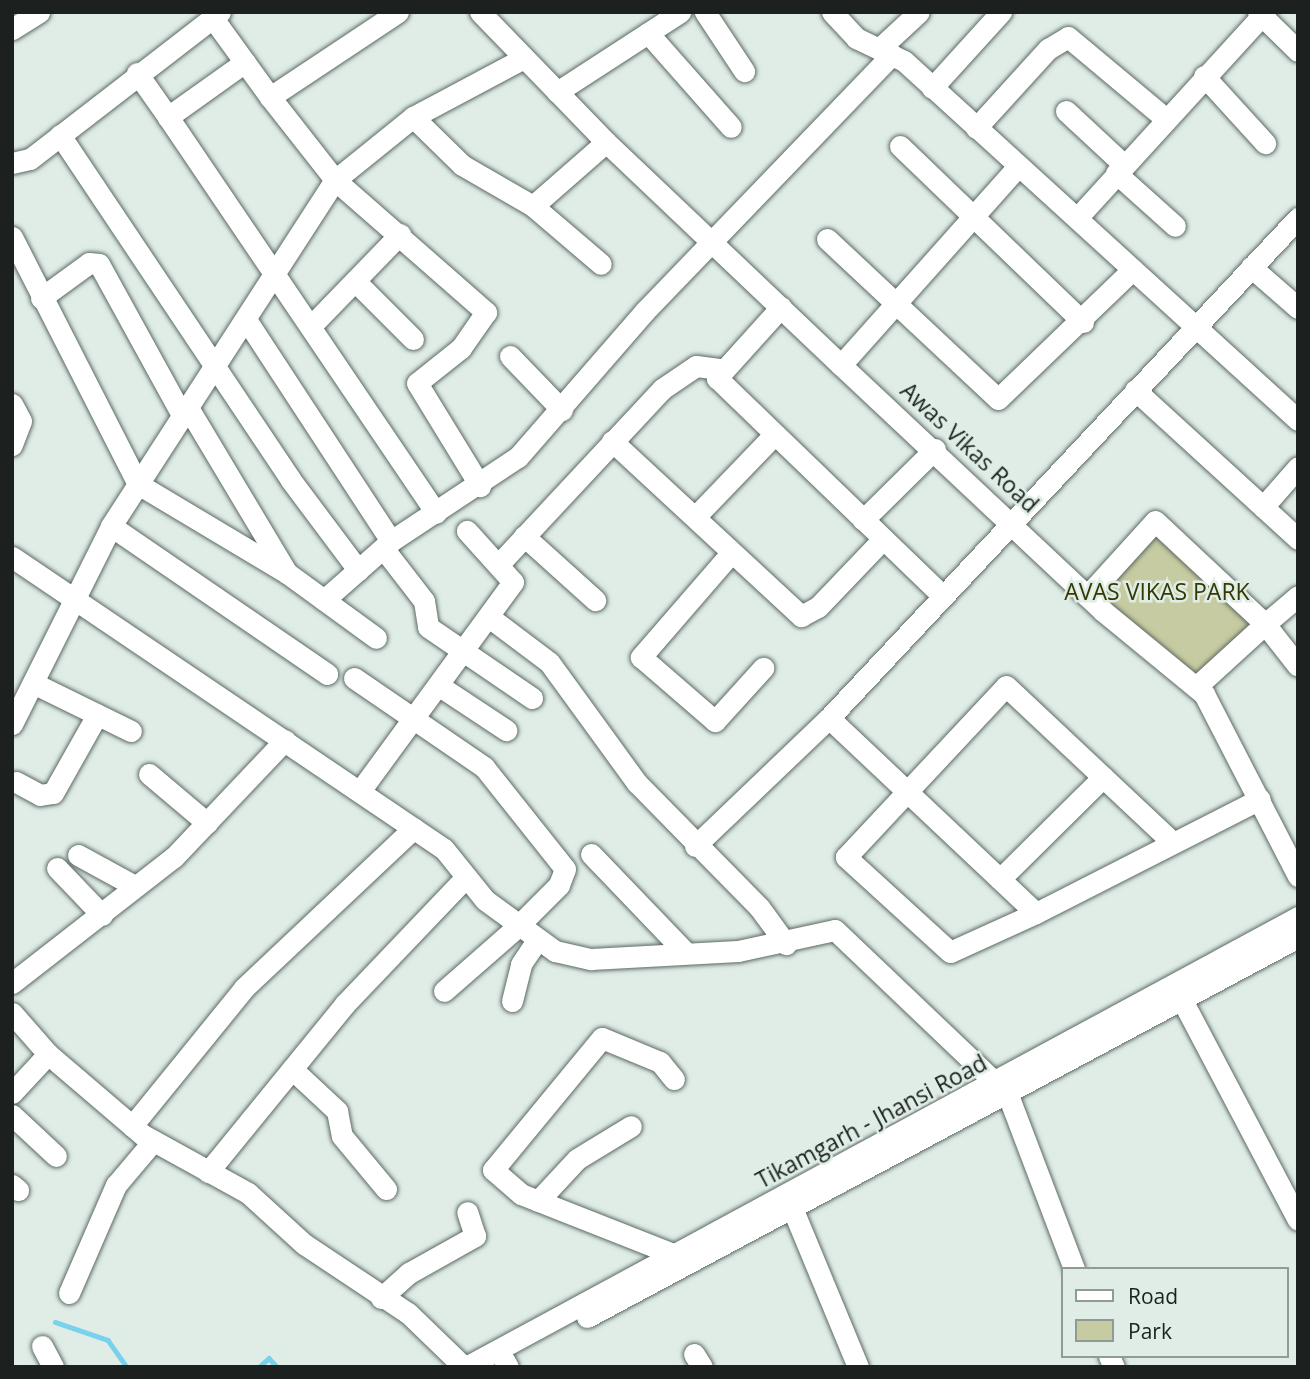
<!DOCTYPE html>
<html>
<head>
<meta charset="utf-8">
<style>
  body { margin:0 }
  #map { position:relative; width:1310px; height:1379px; overflow:hidden; background:#dfede6; font-family:"Open Sans",sans-serif }
  div>[style] { position:absolute }
  .green>* { inset:0; background:#c6cba1 }
  .stream>* { height:4.5px; margin:-2.25px; padding:0 2.25px; transform-origin:2.25px; border-radius:2.25px; background:#78d2eb }
  .roads { filter:drop-shadow(0 0 2px #5d6964) drop-shadow(0 0 2px #5d6964) }
  .minor>* { height:21px; margin:-10.5px; padding:0 10.5px; transform-origin:10.5px; border-radius:10.5px; background:#fff }
  span { translate:-50% -50%; white-space:nowrap; text-align:center; line-height:1.15; -webkit-text-stroke:5px #dfede6; paint-order:stroke }
  .street-label { font-size:23px; color:#1c211f }
  .park-label { font-size:23px; color:#353800 }
  .frame { position:absolute; inset:0; border:14px solid #1c211f; pointer-events:none }
  .legend { position:absolute; left:1061px; top:1267px; width:228px; height:91px; box-sizing:border-box; background:#dfede6; border:2px solid #919b96; margin:0; padding:9px 12px; list-style:none; font-size:21px; color:#1c211f }
  .legend li { display:flex; align-items:center; gap:14px; height:35px }
  .legend b { width:35px; border:2px solid #919b96 }
</style>
</head>
<body>
<div id="map">
  <div class="green">
    <i style="clip-path:polygon(1150px 523px,1259px 624px,1196px 682px,1093px 598px)"></i>
  </div>
  <div class="stream">
    <i style="left:55px;top:1322px;width:56px;rotate:18.8deg"></i>
    <i style="left:108px;top:1340px;width:33px;rotate:55deg"></i>
    <i style="left:259px;top:1367px;width:13px;rotate:-42deg"></i>
    <i style="left:269px;top:1358px;width:12px;rotate:48deg"></i>
  </div>
  <div class="roads">
    <div class="minor">
      <i style="left:398px;top:12px;width:154px;rotate:146.4deg"></i>
      <i style="left:270px;top:97px;width:105px;rotate:51.9deg"></i>
      <i style="left:335px;top:180px;width:201px;rotate:41.2deg"></i>
      <i style="left:486px;top:312px;width:44px;rotate:124.8deg"></i>
      <i style="left:461px;top:348px;width:56px;rotate:141.5deg"></i>
      <i style="left:417px;top:383px;width:121px;rotate:58.5deg"></i>
      <i style="left:480px;top:12px;width:181px;rotate:45.9deg"></i>
      <i style="left:606px;top:142px;width:324px;rotate:43.5deg"></i>
      <i style="left:841px;top:365px;width:359px;rotate:43.2deg"></i>
      <i style="left:1103px;top:611px;width:131px;rotate:39.4deg"></i>
      <i style="left:1204px;top:694px;width:205px;rotate:62.7deg"></i>
      <i style="left:705px;top:12px;width:71px;rotate:56.5deg"></i>
      <i style="left:832px;top:12px;width:35px;rotate:47deg"></i>
      <i style="left:856px;top:38px;width:53px;rotate:25.6deg"></i>
      <i style="left:904px;top:61px;width:533px;rotate:42.34deg"></i>
      <i style="left:1258px;top:12px;width:56px;rotate:44.3deg"></i>
      <i style="left:212px;top:17px;width:99px;rotate:54.1deg"></i>
      <i style="left:12px;top:29px;width:32px;rotate:-32deg"></i>
      <i style="left:648px;top:33px;width:125px;rotate:48.6deg"></i>
      <i style="left:879px;top:49px;width:54px;rotate:-42.8deg"></i>
      <i style="left:245px;top:62px;width:95px;rotate:144.5deg"></i>
      <i style="left:168px;top:117px;width:478px;rotate:55.9deg"></i>
      <i style="left:137px;top:73px;width:54px;rotate:54.8deg"></i>
      <i style="left:1204px;top:76px;width:91px;rotate:47.7deg"></i>
      <i style="left:932px;top:88px;width:103px;rotate:-47.8deg"></i>
      <i style="left:557px;top:92px;width:147px;rotate:-33deg"></i>
      <i style="left:1066px;top:111px;width:78px;rotate:42.9deg"></i>
      <i style="left:413px;top:117px;width:69px;rotate:44.4deg"></i>
      <i style="left:462px;top:165px;width:82px;rotate:30deg"></i>
      <i style="left:533px;top:206px;width:97px;rotate:-41.2deg"></i>
      <i style="left:976px;top:128px;width:107px;rotate:-47.7deg"></i>
      <i style="left:1048px;top:49px;width:23px;rotate:-31deg"></i>
      <i style="left:1068px;top:37px;width:128px;rotate:39.9deg"></i>
      <i style="left:60px;top:135px;width:414px;rotate:56.2deg"></i>
      <i style="left:290px;top:479px;width:114px;rotate:53.2deg"></i>
      <i style="left:900px;top:146px;width:254px;rotate:43.9deg"></i>
      <i style="left:12px;top:163px;width:18px;rotate:-13deg"></i>
      <i style="left:30px;top:159px;width:240px;rotate:-37.7deg"></i>
      <i style="left:1116px;top:173px;width:79px;rotate:41.9deg"></i>
      <i style="left:533px;top:206px;width:89px;rotate:40.5deg"></i>
      <i style="left:1077px;top:218px;width:279px;rotate:-47.6deg"></i>
      <i style="left:12px;top:237px;width:277px;rotate:63deg"></i>
      <i style="left:138px;top:484px;width:174px;rotate:30.9deg"></i>
      <i style="left:827px;top:239px;width:234px;rotate:43.1deg"></i>
      <i style="left:998px;top:399px;width:183px;rotate:-43.9deg"></i>
      <i style="left:1251px;top:267px;width:62px;rotate:41.1deg"></i>
      <i style="left:355px;top:281px;width:82px;rotate:45deg"></i>
      <i style="left:41px;top:298px;width:59px;rotate:-36.1deg"></i>
      <i style="left:89px;top:263px;width:10px;rotate:6deg"></i>
      <i style="left:99px;top:264px;width:172px;rotate:61.2deg"></i>
      <i style="left:781px;top:307px;width:96px;rotate:132deg"></i>
      <i style="left:717px;top:378px;width:314px;rotate:44deg"></i>
      <i style="left:247px;top:321px;width:263px;rotate:56.8deg"></i>
      <i style="left:311px;top:326px;width:128px;rotate:-45.9deg"></i>
      <i style="left:510px;top:356px;width:75px;rotate:46.1deg"></i>
      <i style="left:841px;top:365px;width:266px;rotate:-48.3deg"></i>
      <i style="left:1135px;top:390px;width:221px;rotate:42.4deg"></i>
      <i style="left:12px;top:404px;width:19px;rotate:62deg"></i>
      <i style="left:21px;top:421px;width:26px;rotate:111deg"></i>
      <i style="left:187px;top:406px;width:195px;rotate:59.1deg"></i>
      <i style="left:287px;top:573px;width:110px;rotate:36.1deg"></i>
      <i style="left:612px;top:441px;width:258px;rotate:42.8deg"></i>
      <i style="left:801px;top:616px;width:19px;rotate:-28deg"></i>
      <i style="left:818px;top:607px;width:94px;rotate:-46.3deg"></i>
      <i style="left:1263px;top:507px;width:53px;rotate:-48.8deg"></i>
      <i style="left:695px;top:517px;width:115px;rotate:-46.1deg"></i>
      <i style="left:863px;top:520px;width:101px;rotate:-44.6deg"></i>
      <i style="left:111px;top:526px;width:262px;rotate:34.4deg"></i>
      <i style="left:524px;top:536px;width:96px;rotate:42deg"></i>
      <i style="left:383px;top:548px;width:67px;rotate:52.3deg"></i>
      <i style="left:424px;top:601px;width:26px;rotate:81deg"></i>
      <i style="left:428px;top:627px;width:126px;rotate:34.3deg"></i>
      <i style="left:731px;top:553px;width:138px;rotate:130.9deg"></i>
      <i style="left:641px;top:657px;width:98px;rotate:40.9deg"></i>
      <i style="left:715px;top:721px;width:72px;rotate:-47.8deg"></i>
      <i style="left:12px;top:557px;width:521px;rotate:34.06deg"></i>
      <i style="left:444px;top:849px;width:65px;rotate:51.2deg"></i>
      <i style="left:485px;top:900px;width:87px;rotate:36.1deg"></i>
      <i style="left:555px;top:951px;width:37px;rotate:13deg"></i>
      <i style="left:591px;top:959px;width:147px;rotate:-3.1deg"></i>
      <i style="left:738px;top:951px;width:99px;rotate:-12.2deg"></i>
      <i style="left:835px;top:930px;width:239px;rotate:43.6deg"></i>
      <i style="left:1008px;top:1095px;width:186px;rotate:69.2deg"></i>
      <i style="left:498px;top:565px;width:241px;rotate:-47deg"></i>
      <i style="left:662px;top:389px;width:41px;rotate:-34.1deg"></i>
      <i style="left:696px;top:366px;width:23px;rotate:7deg"></i>
      <i style="left:1087px;top:596px;width:101px;rotate:-47.8deg"></i>
      <i style="left:1155px;top:521px;width:151px;rotate:43.1deg"></i>
      <i style="left:1265px;top:624px;width:43px;rotate:-40.3deg"></i>
      <i style="left:324px;top:600px;width:89px;rotate:-41.4deg"></i>
      <i style="left:391px;top:541px;width:152px;rotate:-33.5deg"></i>
      <i style="left:518px;top:457px;width:194px;rotate:-49deg"></i>
      <i style="left:645px;top:311px;width:356px;rotate:-46.1deg"></i>
      <i style="left:489px;top:617px;width:75px;rotate:36.9deg"></i>
      <i style="left:549px;top:662px;width:150px;rotate:54deg"></i>
      <i style="left:637px;top:783px;width:174px;rotate:45.5deg"></i>
      <i style="left:759px;top:907px;width:46px;rotate:53.9deg"></i>
      <i style="left:354px;top:678px;width:158px;rotate:34.4deg"></i>
      <i style="left:484px;top:767px;width:130px;rotate:51.5deg"></i>
      <i style="left:565px;top:869px;width:17px;rotate:111deg"></i>
      <i style="left:559px;top:885px;width:59px;rotate:135deg"></i>
      <i style="left:517px;top:927px;width:97px;rotate:138.8deg"></i>
      <i style="left:33px;top:683px;width:109px;rotate:26.1deg"></i>
      <i style="left:438px;top:685px;width:82px;rotate:33.5deg"></i>
      <i style="left:1196px;top:687px;width:93px;rotate:-42.4deg"></i>
      <i style="left:1265px;top:624px;width:53px;rotate:51.8deg"></i>
      <i style="left:829px;top:718px;width:284px;rotate:43.3deg"></i>
      <i style="left:1036px;top:913px;width:251px;rotate:-27deg"></i>
      <i style="left:12px;top:724px;width:221px;rotate:-63.4deg"></i>
      <i style="left:111px;top:526px;width:412px;rotate:-57.1deg"></i>
      <i style="left:335px;top:180px;width:100px;rotate:-38.9deg"></i>
      <i style="left:413px;top:117px;width:123px;rotate:-28deg"></i>
      <i style="left:149px;top:774px;width:76px;rotate:40.2deg"></i>
      <i style="left:16px;top:782px;width:27px;rotate:28deg"></i>
      <i style="left:40px;top:795px;width:13px;rotate:-9deg"></i>
      <i style="left:53px;top:793px;width:90px;rotate:-60.6deg"></i>
      <i style="left:360px;top:791px;width:259px;rotate:-53.8deg"></i>
      <i style="left:513px;top:582px;width:69px;rotate:-132deg"></i>
      <i style="left:695px;top:846px;width:185px;rotate:-43.7deg"></i>
      <i style="left:829px;top:718px;width:686px;rotate:-46.83deg"></i>
      <i style="left:591px;top:854px;width:137px;rotate:46.2deg"></i>
      <i style="left:78px;top:855px;width:63px;rotate:28.6deg"></i>
      <i style="left:57px;top:868px;width:65px;rotate:46.2deg"></i>
      <i style="left:1000px;top:879px;width:145px;rotate:-44.7deg"></i>
      <i style="left:1036px;top:913px;width:94px;rotate:155.6deg"></i>
      <i style="left:950px;top:952px;width:141px;rotate:-137.6deg"></i>
      <i style="left:846px;top:857px;width:234px;rotate:-46.9deg"></i>
      <i style="left:1006px;top:686px;width:229px;rotate:43.2deg"></i>
      <i style="left:12px;top:983px;width:205px;rotate:-37.9deg"></i>
      <i style="left:174px;top:857px;width:161px;rotate:-46.5deg"></i>
      <i style="left:512px;top:1001px;width:38px;rotate:-76deg"></i>
      <i style="left:521px;top:964px;width:30px;rotate:-56deg"></i>
      <i style="left:1183px;top:1002px;width:246px;rotate:62.2deg"></i>
      <i style="left:12px;top:1013px;width:55px;rotate:48.7deg"></i>
      <i style="left:48px;top:1054px;width:125px;rotate:40.5deg"></i>
      <i style="left:143px;top:1135px;width:120px;rotate:28.9deg"></i>
      <i style="left:248px;top:1193px;width:76px;rotate:42.3deg"></i>
      <i style="left:304px;top:1244px;width:125px;rotate:33.6deg"></i>
      <i style="left:408px;top:1313px;width:78px;rotate:44deg"></i>
      <i style="left:292px;top:1069px;width:62px;rotate:43deg"></i>
      <i style="left:337px;top:1111px;width:25px;rotate:79deg"></i>
      <i style="left:342px;top:1136px;width:69px;rotate:50.3deg"></i>
      <i style="left:12px;top:1093px;width:53px;rotate:-47.3deg"></i>
      <i style="left:12px;top:1115px;width:60px;rotate:43deg"></i>
      <i style="left:132px;top:1126px;width:178px;rotate:-50.9deg"></i>
      <i style="left:244px;top:988px;width:233px;rotate:-43.3deg"></i>
      <i style="left:208px;top:1172px;width:217px;rotate:-50.8deg"></i>
      <i style="left:345px;top:1004px;width:174px;rotate:-46.4deg"></i>
      <i style="left:12px;top:1185px;width:8px;rotate:40deg"></i>
      <i style="left:538px;top:1201px;width:57px;rotate:-47.1deg"></i>
      <i style="left:577px;top:1159px;width:63px;rotate:-31.4deg"></i>
      <i style="left:793px;top:1210px;width:170px;rotate:67.5deg"></i>
      <i style="left:673px;top:1254px;width:163px;rotate:-158.5deg"></i>
      <i style="left:521px;top:1194px;width:37px;rotate:-139deg"></i>
      <i style="left:493px;top:1170px;width:171px;rotate:-50.5deg"></i>
      <i style="left:602px;top:1038px;width:63px;rotate:22.5deg"></i>
      <i style="left:660px;top:1062px;width:22px;rotate:51deg"></i>
      <i style="left:69px;top:1293px;width:118px;rotate:-66.5deg"></i>
      <i style="left:116px;top:1185px;width:57px;rotate:-49.9deg"></i>
      <i style="left:381px;top:1298px;width:38px;rotate:-42deg"></i>
      <i style="left:409px;top:1273px;width:76px;rotate:-29.3deg"></i>
      <i style="left:475px;top:1236px;width:25px;rotate:-108deg"></i>
      <i style="left:587px;top:1317px;width:806px;rotate:-28.12deg"></i>
      <i style="left:42px;top:1346px;width:24px;rotate:62deg"></i>
      <i style="left:694px;top:1354px;width:15px;rotate:58deg"></i>
      <i style="left:1109px;top:1356px;width:12px;rotate:66deg"></i>
      <i style="left:504px;top:1360px;width:8px;rotate:60deg"></i>
      <i style="left:466px;top:1367px;width:946px;rotate:-28.41deg"></i>
    </div>
  </div>
  <div class="street-label">
    <span style="left:970px;top:447px;rotate:43deg">Awas Vikas Road</span>
    <span style="left:871px;top:1121px;rotate:-28deg">Tikamgarh - Jhansi Road</span>
  </div>
  <div class="park-label">
    <span style="left:1157px;top:591px">AVAS VIKAS PARK</span>
  </div>
  <div class="frame"></div>
  <ul class="legend">
  <li><b style="height:9px;background:#fff"></b>Road</li>
  <li><b style="height:19px;background:#c6cba1"></b>Park</li>
  </ul>
</div>
</body>
</html>
